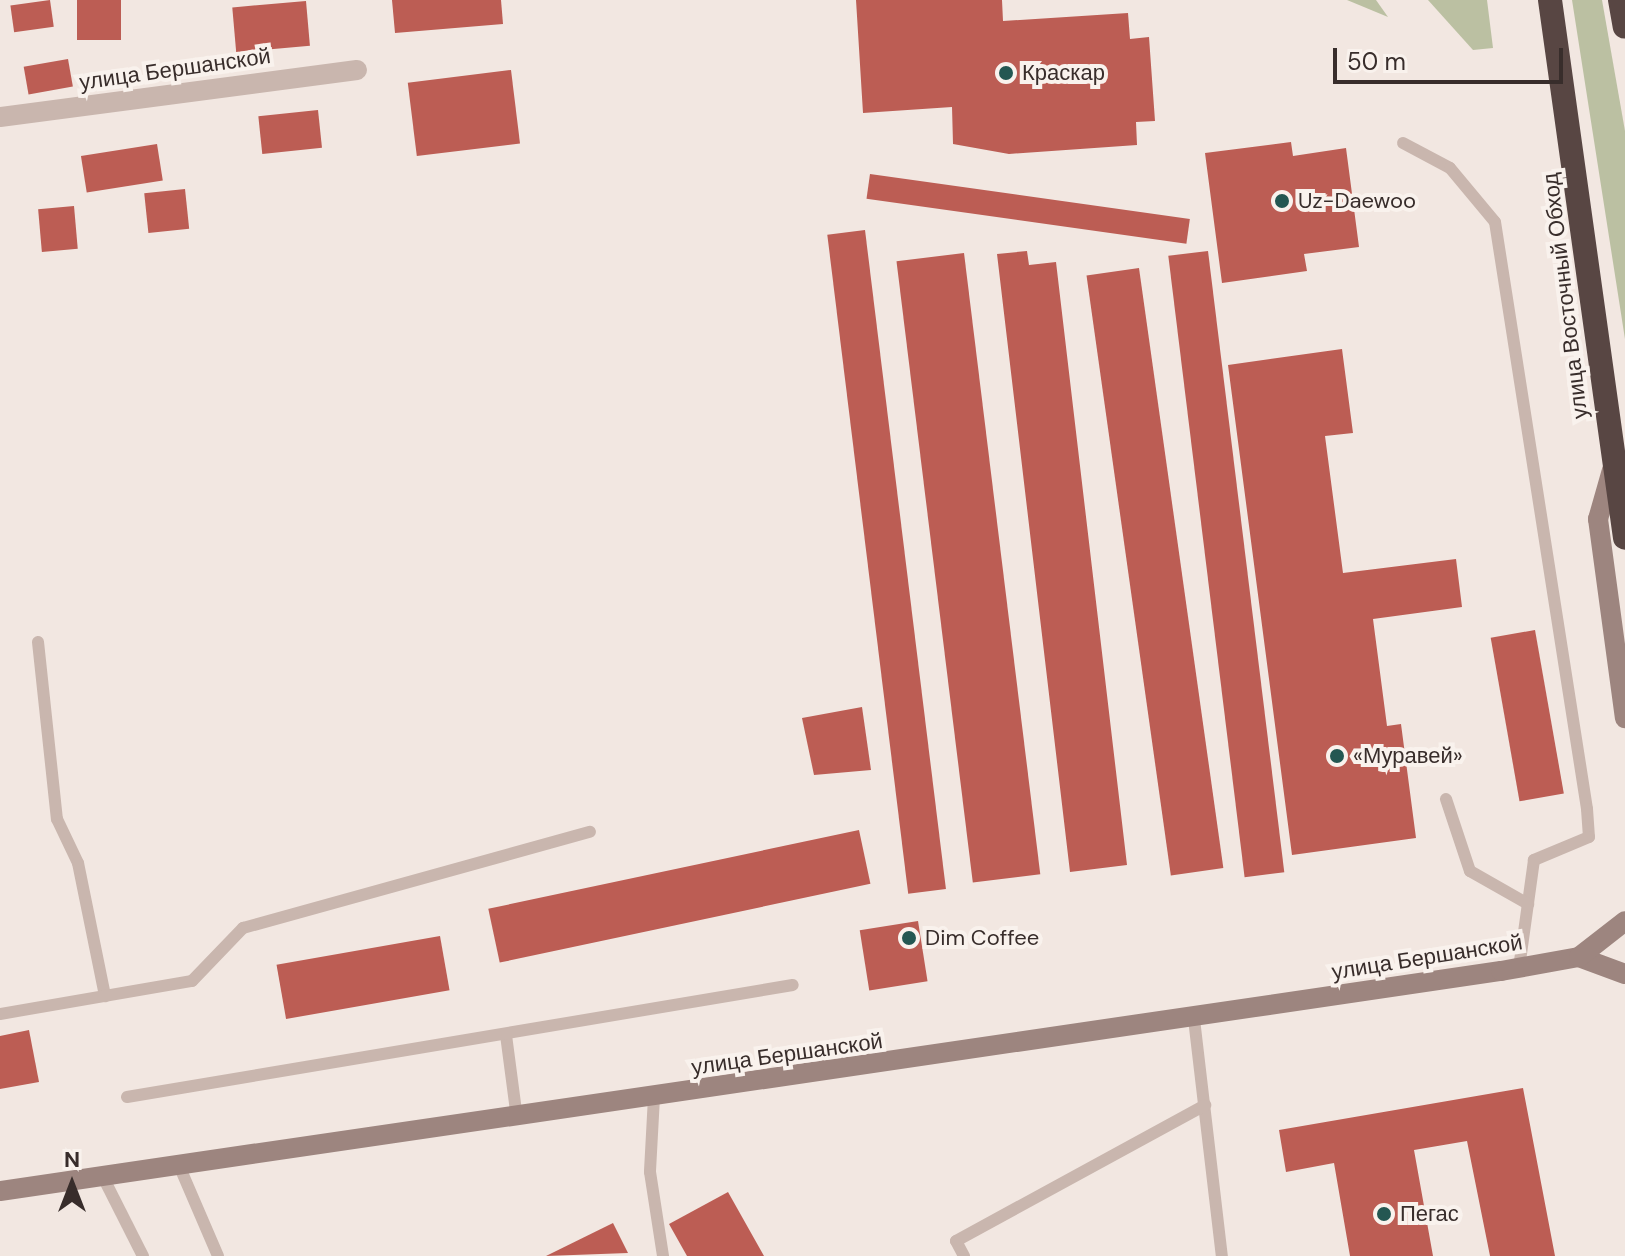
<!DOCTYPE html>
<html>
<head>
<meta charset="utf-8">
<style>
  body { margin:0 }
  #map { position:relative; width:1625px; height:1256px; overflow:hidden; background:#f2e7e1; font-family:"DM Sans",sans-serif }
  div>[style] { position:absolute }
  .green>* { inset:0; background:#bbc0a2 }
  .building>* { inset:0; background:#bc5d54; transform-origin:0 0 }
  .lane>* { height:12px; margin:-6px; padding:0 6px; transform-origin:6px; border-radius:6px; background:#c9b6ae }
  .street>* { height:20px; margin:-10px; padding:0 10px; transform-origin:10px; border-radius:10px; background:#c9b6ae }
  .secondary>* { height:20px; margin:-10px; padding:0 10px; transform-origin:10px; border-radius:10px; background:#9d857f }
  .highway>* { height:24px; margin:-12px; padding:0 12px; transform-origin:12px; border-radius:12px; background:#584643 }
  .dots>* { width:22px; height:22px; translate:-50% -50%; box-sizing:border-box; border:4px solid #f9f2ed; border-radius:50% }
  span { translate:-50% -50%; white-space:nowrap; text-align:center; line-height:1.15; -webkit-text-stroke:8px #f9f2ed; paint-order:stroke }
  .street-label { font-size:22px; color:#382d2b }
  .poi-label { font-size:22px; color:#382d2b }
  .left { translate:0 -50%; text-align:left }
  .north { position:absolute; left:32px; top:1144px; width:80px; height:80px; -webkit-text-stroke:6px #f9f2ed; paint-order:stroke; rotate:0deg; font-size:22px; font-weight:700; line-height:32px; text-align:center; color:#382d2b }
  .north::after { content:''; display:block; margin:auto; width:28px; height:36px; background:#382d2b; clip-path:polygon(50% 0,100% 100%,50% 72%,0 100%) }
  .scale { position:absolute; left:1333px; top:48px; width:230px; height:36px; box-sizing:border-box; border:4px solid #382d2b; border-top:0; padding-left:10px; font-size:24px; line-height:28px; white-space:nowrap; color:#382d2b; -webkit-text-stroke:6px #f9f2ed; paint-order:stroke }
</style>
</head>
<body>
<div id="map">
  <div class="green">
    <i style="clip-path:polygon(1347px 0,1376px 0,1388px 17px)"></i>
    <i style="clip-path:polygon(1428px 0,1487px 0,1493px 48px,1473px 50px)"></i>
    <i style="clip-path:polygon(1572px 0,1602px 0,1625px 131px,1625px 339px)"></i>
  </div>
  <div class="building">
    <i style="left:50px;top:0;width:27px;height:40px;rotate:82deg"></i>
    <i style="left:77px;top:0;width:44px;height:40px"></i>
    <i style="clip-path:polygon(392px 0,501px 0,503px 24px,395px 33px)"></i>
    <i style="clip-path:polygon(856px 0,1002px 0,1003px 21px,1128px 13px,1130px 39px,1149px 37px,1155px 121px,1136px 122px,1137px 145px,1009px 154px,953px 144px,952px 107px,863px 113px)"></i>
    <i style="left:306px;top:1px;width:45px;height:74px;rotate:85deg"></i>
    <i style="left:68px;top:59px;width:28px;height:45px;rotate:80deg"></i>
    <i style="left:511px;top:70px;width:74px;height:104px;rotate:83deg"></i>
    <i style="left:318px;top:110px;width:38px;height:60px;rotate:84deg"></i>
    <i style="clip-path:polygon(1291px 142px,1293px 156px,1346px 148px,1359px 247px,1304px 254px,1307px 271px,1222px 283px,1205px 153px)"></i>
    <i style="left:157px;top:144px;width:37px;height:77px;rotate:81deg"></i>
    <i style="left:870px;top:174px;width:323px;height:25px;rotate:8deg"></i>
    <i style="left:185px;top:189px;width:40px;height:41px;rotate:84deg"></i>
    <i style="left:74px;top:206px;width:43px;height:36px;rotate:85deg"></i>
    <i style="left:865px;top:230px;width:664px;height:38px;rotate:83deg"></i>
    <i style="clip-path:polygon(1027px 251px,1029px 265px,1056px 262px,1127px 865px,1070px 872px,997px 254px)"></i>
    <i style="left:1208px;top:251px;width:626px;height:40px;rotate:83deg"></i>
    <i style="left:964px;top:253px;width:626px;height:68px;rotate:83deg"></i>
    <i style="left:1139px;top:268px;width:606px;height:53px;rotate:82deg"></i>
    <i style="clip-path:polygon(1342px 349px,1353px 433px,1325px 436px,1343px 573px,1456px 559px,1462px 607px,1373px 619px,1387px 726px,1401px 724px,1416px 838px,1292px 855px,1228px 365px)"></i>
    <i style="left:1535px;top:630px;width:166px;height:45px;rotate:80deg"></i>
    <i style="clip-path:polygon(862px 707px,871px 770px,814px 775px,802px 718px)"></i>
    <i style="left:859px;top:830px;width:55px;height:379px;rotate:78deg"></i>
    <i style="left:918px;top:921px;width:61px;height:59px;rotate:81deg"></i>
    <i style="left:440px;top:936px;width:55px;height:166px;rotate:80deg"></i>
    <i style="clip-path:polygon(29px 1030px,39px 1082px,0 1089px,0 1036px)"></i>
    <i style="clip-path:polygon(1523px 1088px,1555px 1256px,1490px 1256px,1467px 1141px,1414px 1150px,1433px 1256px,1350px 1256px,1334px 1163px,1286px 1172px,1279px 1130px)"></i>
    <i style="clip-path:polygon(728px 1192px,764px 1256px,687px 1256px,669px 1224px)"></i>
    <i style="clip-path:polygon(613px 1223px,628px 1253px,546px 1256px)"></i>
  </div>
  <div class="lane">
    <i style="left:1403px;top:143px;width:53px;rotate:28deg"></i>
    <i style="left:1450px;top:168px;width:70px;rotate:50.2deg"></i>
    <i style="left:1495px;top:222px;width:594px;rotate:81.09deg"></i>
    <i style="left:1587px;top:809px;width:28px;rotate:86deg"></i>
    <i style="left:1589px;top:837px;width:60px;rotate:157.3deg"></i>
    <i style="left:1534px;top:860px;width:109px;rotate:97.9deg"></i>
    <i style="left:38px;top:642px;width:178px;rotate:83.9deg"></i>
    <i style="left:57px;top:819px;width:49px;rotate:64.5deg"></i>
    <i style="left:78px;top:863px;width:136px;rotate:78.5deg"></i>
    <i style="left:1446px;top:799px;width:76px;rotate:71.6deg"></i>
    <i style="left:1470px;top:871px;width:67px;rotate:29.6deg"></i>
    <i style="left:0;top:1014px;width:195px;rotate:-9.8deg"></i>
    <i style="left:192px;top:981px;width:74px;rotate:-46.1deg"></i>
    <i style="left:243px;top:928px;width:360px;rotate:-15.5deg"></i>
    <i style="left:1194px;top:1019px;width:239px;rotate:83.3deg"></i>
    <i style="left:506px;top:1035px;width:84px;rotate:82.5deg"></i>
    <i style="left:127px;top:1097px;width:675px;rotate:-9.55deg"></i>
    <i style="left:654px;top:1097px;width:75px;rotate:93.1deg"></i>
    <i style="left:650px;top:1172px;width:85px;rotate:81.2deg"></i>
    <i style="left:178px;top:1163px;width:101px;rotate:66.7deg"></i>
    <i style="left:102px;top:1175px;width:91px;rotate:63.2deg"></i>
    <i style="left:964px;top:1256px;width:17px;rotate:-118deg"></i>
    <i style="left:956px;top:1241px;width:284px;rotate:-28.6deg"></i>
  </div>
  <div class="street">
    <i style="left:0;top:117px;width:360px;rotate:-7.5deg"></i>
  </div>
  <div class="secondary">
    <i style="left:1612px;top:470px;width:51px;rotate:105.9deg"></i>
    <i style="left:1598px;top:519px;width:201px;rotate:82.3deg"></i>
    <i style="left:1579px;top:957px;width:49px;rotate:20.3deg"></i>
    <i style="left:0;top:1191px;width:1517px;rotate:-8.34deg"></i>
    <i style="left:1501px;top:971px;width:79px;rotate:-10.2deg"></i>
    <i style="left:1579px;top:957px;width:58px;rotate:-38deg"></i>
  </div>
  <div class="highway">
    <i style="left:1550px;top:0;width:543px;rotate:82.06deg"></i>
    <i style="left:1620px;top:0;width:27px;rotate:80deg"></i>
  </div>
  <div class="dots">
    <i style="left:1006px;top:73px;background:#245752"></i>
    <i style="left:1282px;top:201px;background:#245752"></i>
    <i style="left:1337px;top:756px;background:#245752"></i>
    <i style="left:909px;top:938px;background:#245752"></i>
    <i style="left:1384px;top:1214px;background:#245752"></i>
  </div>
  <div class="street-label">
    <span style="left:175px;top:69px;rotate:-8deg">улица Бершанской</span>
    <span style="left:1565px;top:296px;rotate:-97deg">улица Восточный Обход</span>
    <span style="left:1427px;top:957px;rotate:-9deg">улица Бершанской</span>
    <span style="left:787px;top:1054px;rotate:-8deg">улица Бершанской</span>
  </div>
  <div class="poi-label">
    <span class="left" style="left:1022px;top:73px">Краскар</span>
    <span class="left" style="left:1298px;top:201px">Uz-Daewoo</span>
    <span class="left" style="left:1353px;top:756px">«Муравей»</span>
    <span class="left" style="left:925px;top:938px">Dim Coffee</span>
    <span class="left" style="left:1400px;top:1214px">Пегас</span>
  </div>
  <div class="north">N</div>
  <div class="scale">50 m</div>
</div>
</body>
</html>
